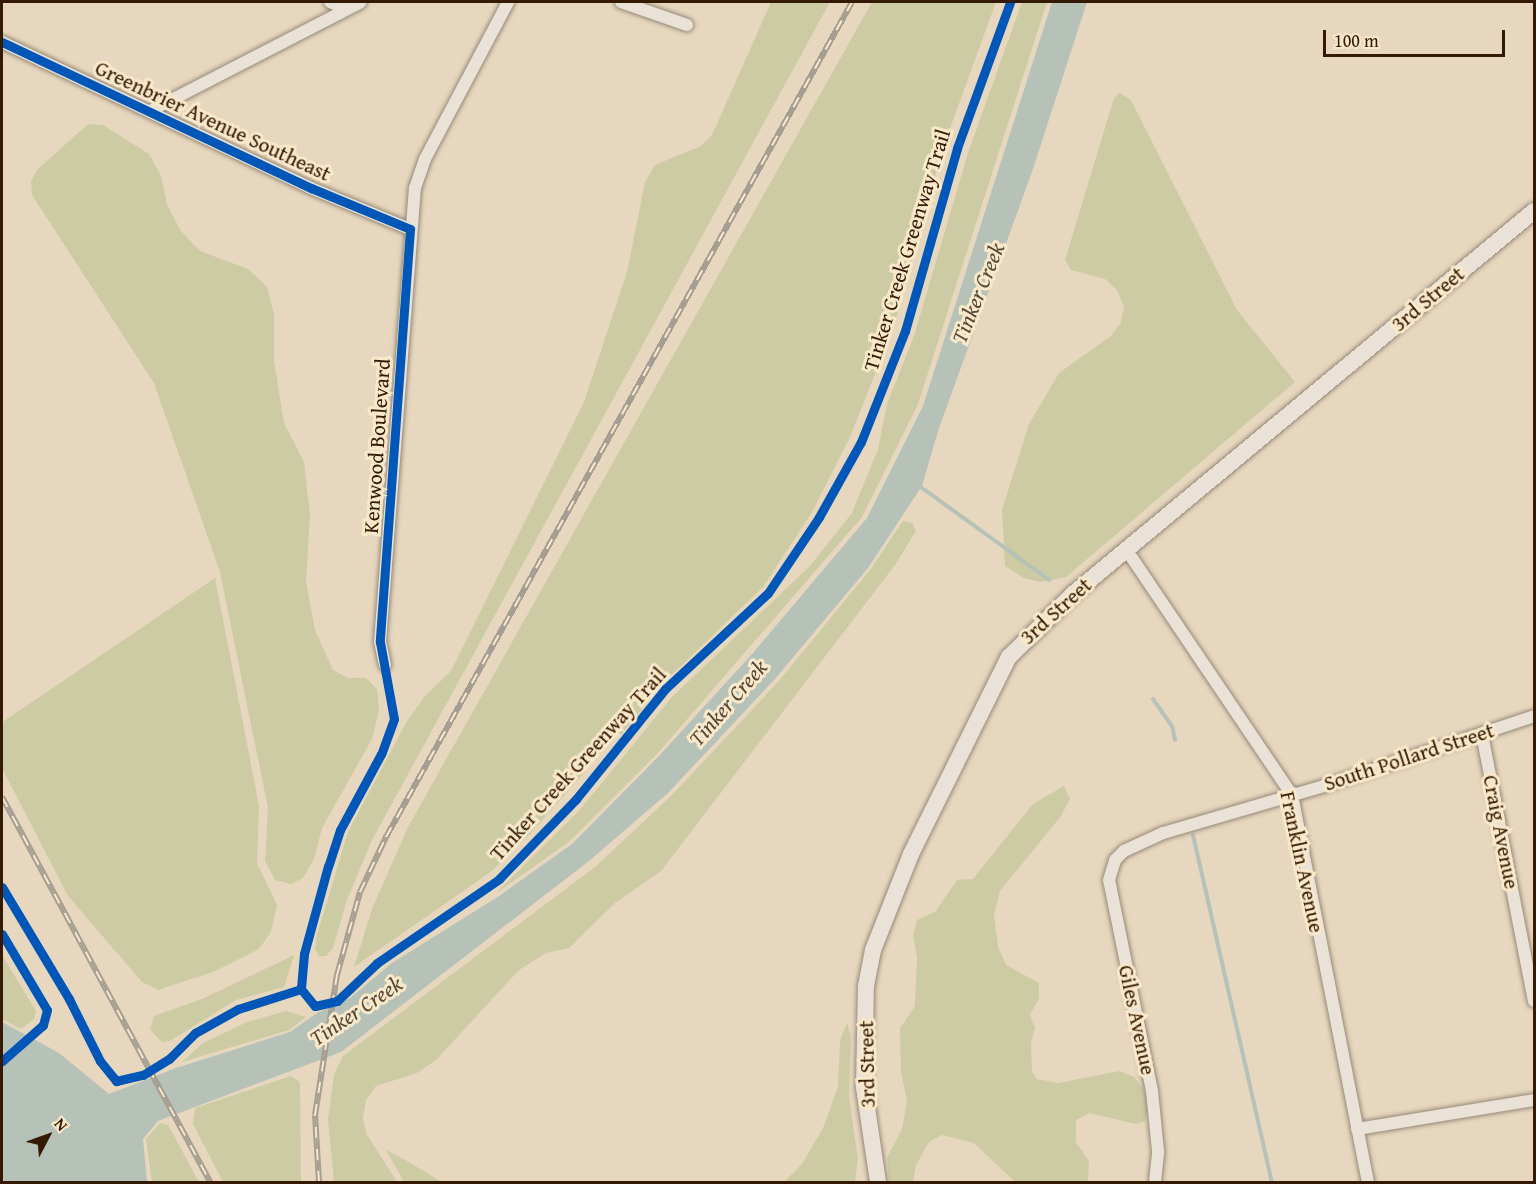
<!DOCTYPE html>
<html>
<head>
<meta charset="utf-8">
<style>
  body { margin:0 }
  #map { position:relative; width:1536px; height:1184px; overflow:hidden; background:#e7d7be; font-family:"Gentium Book Plus",serif }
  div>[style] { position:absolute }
  .green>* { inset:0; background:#cdcba4 }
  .water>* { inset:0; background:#b6c2b7 }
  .stream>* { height:4px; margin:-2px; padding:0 2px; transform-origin:2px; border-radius:2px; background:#b6c2b7 }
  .roads { filter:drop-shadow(0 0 2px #968979) drop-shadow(0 0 2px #968979) }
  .street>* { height:12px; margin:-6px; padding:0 6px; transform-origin:6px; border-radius:6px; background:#eae2d6 }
  .secondary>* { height:16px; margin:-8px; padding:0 8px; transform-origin:8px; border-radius:8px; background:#eae2d6 }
  .rail>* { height:6px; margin-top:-3px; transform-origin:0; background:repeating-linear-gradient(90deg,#fae8ca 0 11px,#a69e92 0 22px); box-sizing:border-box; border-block:2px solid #a69e92 }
  .cycleway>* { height:9px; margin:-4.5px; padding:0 4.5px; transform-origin:4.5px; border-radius:4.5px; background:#0057b8 }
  span { translate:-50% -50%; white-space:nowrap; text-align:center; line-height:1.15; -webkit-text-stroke:6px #fae8ca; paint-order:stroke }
  .street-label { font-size:21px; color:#351a03 }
  .water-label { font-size:22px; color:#554a38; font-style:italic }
  .frame { position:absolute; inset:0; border:3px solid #351a03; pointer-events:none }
  .north { position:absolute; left:18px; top:1106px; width:60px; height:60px; -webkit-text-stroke:4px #fae8ca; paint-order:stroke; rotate:49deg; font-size:16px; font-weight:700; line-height:24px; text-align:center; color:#351a03 }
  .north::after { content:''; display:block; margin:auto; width:21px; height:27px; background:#351a03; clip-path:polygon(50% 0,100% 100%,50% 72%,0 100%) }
  .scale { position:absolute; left:1323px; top:30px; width:182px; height:27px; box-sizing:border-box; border:3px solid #351a03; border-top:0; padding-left:8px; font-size:18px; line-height:21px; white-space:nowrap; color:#351a03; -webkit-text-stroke:4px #fae8ca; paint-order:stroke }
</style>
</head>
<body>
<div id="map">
  <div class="green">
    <i style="clip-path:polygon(771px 2px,830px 2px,371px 842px,347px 900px,333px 948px,326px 956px,319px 956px,315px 949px,317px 935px,348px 832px,406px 723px,425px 696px,451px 671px,584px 402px,627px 272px,645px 182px,655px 165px,701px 146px,712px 135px)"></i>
    <i style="clip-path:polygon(872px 2px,996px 2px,944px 145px,893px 329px,850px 437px,812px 512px,763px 587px,662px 684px,620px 736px,610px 728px,578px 766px,585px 772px,529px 835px,492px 871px,354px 967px,372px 909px,408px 827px)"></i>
    <i style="clip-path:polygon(1022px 2px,1047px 2px,918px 404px,862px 517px,658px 753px,569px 842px,495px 894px,579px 811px,672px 697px,810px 566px,852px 513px,878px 449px,887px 404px,914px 336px,968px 153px)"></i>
    <i style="clip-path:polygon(1120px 93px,1131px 100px,1237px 310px,1295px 382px,1066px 577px,1040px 582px,1024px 578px,1005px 566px,1002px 510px,1029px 424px,1059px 373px,1111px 336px,1121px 322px,1124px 306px,1117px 290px,1105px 279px,1071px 270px,1065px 260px,1114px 98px)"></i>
    <i style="clip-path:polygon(88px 124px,103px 125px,149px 154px,161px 176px,167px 205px,181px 231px,200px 251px,248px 269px,267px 287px,274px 314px,274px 361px,284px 423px,304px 462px,310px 515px,306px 582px,315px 630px,333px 670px,348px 678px,366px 678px,377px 689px,379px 711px,372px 739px,322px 828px,314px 859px,303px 878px,291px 884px,275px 880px,265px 861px,268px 808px,220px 572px,154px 383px,32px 195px,31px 182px,37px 170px)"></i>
    <i style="clip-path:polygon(903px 521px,912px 523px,916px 531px,895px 565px,661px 871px,615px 903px,569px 948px,546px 953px,519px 970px,436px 1060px,417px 1073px,376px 1086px,366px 1100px,363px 1118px,366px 1133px,397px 1182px,334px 1182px,328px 1119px,334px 1074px,343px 1056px,595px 867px,672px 795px,778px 682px,870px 570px)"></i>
    <i style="clip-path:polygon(215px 578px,259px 806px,257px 863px,277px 905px,271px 932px,259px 949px,213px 972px,158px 990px,142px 982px,68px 896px,2px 768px,2px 733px,4px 721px)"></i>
    <i style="clip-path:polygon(1064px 786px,1070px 799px,1061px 816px,1000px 891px,994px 915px,998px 947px,1006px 965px,1039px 983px,1039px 998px,1030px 1015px,1035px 1028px,1031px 1042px,1032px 1072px,1037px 1079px,1058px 1083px,1120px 1071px,1134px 1077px,1144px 1090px,1148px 1109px,1145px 1121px,1136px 1124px,1089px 1113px,1076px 1120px,1076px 1142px,1089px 1161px,1088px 1182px,1015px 1182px,974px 1143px,942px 1135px,929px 1142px,916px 1165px,913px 1182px,889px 1182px,887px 1158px,902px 1129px,907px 1101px,901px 1072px,900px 1028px,915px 1006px,917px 957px,913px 936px,917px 920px,935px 912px,957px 880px,973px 879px,1033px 804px)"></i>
    <i style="clip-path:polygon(2px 955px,36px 1011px,34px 1019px,21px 1029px,2px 1019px)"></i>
    <i style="clip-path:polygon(294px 955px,284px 987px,236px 1000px,170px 1041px,162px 1042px,150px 1030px,154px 1016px,202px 999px)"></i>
    <i style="clip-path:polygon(286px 1011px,306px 1017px,289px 1030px,182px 1062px,203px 1043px,247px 1022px)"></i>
    <i style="clip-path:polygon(847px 1023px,851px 1036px,849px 1097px,858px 1158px,855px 1182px,784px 1182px,802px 1164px,823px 1128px,838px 1087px,840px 1040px)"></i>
    <i style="clip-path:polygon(291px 1076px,300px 1082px,301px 1182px,223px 1182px,193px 1124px,195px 1108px)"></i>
    <i style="clip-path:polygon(160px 1123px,168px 1125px,199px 1182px,152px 1182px,146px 1139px)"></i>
    <i style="clip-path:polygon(386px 1150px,402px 1158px,442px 1182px,404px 1182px)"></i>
  </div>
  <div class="water">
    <i style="clip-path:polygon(1052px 2px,1087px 2px,1032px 172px,939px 428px,922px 486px,868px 568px,775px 679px,668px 793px,589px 861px,341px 1052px,158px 1121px,143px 1139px,147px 1182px,5px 1182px,2px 1177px,2px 1022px,59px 1053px,109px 1094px,176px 1068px,290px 1032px,317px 1013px,350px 998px,392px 963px,499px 896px,572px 844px,659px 756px,753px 653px,867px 518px,923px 406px)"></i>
  </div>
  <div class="stream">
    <i style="left:918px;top:485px;width:162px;rotate:35.9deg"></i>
    <i style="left:1153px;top:699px;width:33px;rotate:55deg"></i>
    <i style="left:1172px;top:726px;width:14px;rotate:78deg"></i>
    <i style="left:1193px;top:835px;width:356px;rotate:77.2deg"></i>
  </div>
  <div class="roads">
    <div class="street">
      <i style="left:330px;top:2px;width:17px;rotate:24deg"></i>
      <i style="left:621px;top:2px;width:70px;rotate:19.2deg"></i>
      <i style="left:2px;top:42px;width:342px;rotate:25.3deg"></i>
      <i style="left:311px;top:188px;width:107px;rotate:22.5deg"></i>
      <i style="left:150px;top:111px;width:237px;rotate:-27.3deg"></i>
      <i style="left:1126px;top:549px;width:297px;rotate:56deg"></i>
      <i style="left:1292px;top:795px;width:394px;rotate:78.9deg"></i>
      <i style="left:385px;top:665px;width:24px;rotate:-102deg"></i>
      <i style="left:380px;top:642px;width:455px;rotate:-85.6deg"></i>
      <i style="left:415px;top:188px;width:31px;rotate:-71deg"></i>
      <i style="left:425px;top:159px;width:178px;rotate:-62.1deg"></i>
      <i style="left:1482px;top:734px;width:272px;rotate:79deg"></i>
      <i style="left:1357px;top:1129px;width:179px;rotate:-9.3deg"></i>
      <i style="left:1155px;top:1182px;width:31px;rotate:-84deg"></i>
      <i style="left:1158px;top:1151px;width:60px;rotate:-95.7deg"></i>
      <i style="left:1152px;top:1091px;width:215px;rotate:-101.5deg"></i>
      <i style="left:1109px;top:880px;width:21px;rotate:-73deg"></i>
      <i style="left:1115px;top:860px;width:13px;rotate:-45deg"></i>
      <i style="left:1124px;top:851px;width:43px;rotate:-24.8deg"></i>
      <i style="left:1163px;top:833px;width:168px;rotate:-16.3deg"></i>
      <i style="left:1324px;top:786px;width:221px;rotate:-18.4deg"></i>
    </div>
    <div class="secondary">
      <i style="left:878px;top:1182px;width:96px;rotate:-98.4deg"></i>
      <i style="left:864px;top:1087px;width:101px;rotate:-88.9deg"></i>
      <i style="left:866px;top:986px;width:37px;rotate:-79deg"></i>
      <i style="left:873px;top:950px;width:103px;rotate:-68.4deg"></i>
      <i style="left:911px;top:854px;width:220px;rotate:-63.6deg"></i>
      <i style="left:1009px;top:657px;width:90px;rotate:-44.5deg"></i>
      <i style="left:1073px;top:594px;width:599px;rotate:-39.72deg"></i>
    </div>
  </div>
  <div class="rail">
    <i style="left:2px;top:797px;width:438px;rotate:61.6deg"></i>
    <i style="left:319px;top:1182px;width:67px;rotate:-93.4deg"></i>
    <i style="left:315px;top:1115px;width:142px;rotate:-81.1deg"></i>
    <i style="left:337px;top:975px;width:86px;rotate:-74.5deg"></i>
    <i style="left:360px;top:892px;width:61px;rotate:-64.7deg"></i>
    <i style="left:386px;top:837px;width:956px;rotate:-60.83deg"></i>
  </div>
  <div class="cycleway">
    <i style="left:2px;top:42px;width:342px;rotate:25.3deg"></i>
    <i style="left:311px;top:188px;width:107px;rotate:22.5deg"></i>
    <i style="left:410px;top:229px;width:414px;rotate:94.2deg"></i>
    <i style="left:380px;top:642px;width:78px;rotate:79.7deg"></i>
    <i style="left:394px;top:719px;width:37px;rotate:110deg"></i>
    <i style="left:381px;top:754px;width:86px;rotate:118.3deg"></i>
    <i style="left:340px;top:830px;width:38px;rotate:108deg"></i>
    <i style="left:328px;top:866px;width:91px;rotate:105.3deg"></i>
    <i style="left:304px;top:954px;width:35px;rotate:95deg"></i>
    <i style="left:2px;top:887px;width:131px;rotate:59.1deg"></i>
    <i style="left:69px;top:999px;width:69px;rotate:63.4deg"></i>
    <i style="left:100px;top:1061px;width:26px;rotate:51deg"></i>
    <i style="left:116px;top:1081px;width:28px;rotate:-13deg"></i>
    <i style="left:143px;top:1075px;width:31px;rotate:-32deg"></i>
    <i style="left:169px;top:1059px;width:37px;rotate:-45deg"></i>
    <i style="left:195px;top:1033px;width:49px;rotate:-29.2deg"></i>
    <i style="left:238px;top:1009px;width:66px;rotate:-17.6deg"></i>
    <i style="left:301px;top:989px;width:22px;rotate:51deg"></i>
    <i style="left:315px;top:1006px;width:23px;rotate:-13deg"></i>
    <i style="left:337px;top:1001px;width:55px;rotate:-43.5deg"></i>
    <i style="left:377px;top:963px;width:148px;rotate:-34.5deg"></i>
    <i style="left:499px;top:879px;width:111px;rotate:-46.1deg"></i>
    <i style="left:576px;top:799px;width:141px;rotate:-51deg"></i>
    <i style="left:665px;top:689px;width:141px;rotate:-43deg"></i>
    <i style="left:768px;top:593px;width:92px;rotate:-56.1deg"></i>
    <i style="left:819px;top:517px;width:86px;rotate:-60.8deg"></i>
    <i style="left:861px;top:442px;width:119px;rotate:-68.4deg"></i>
    <i style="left:905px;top:331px;width:190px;rotate:-74.1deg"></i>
    <i style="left:957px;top:148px;width:155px;rotate:-70deg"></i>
    <i style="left:2px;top:934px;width:88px;rotate:59.4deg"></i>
    <i style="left:47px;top:1010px;width:16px;rotate:105deg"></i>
    <i style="left:43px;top:1025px;width:55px;rotate:138.7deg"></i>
  </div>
  <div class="street-label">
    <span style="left:213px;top:121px;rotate:25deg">Greenbrier Avenue Southeast</span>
    <span style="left:907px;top:250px;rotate:-73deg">Tinker Creek Greenway Trail</span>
    <span style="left:1428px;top:299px;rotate:-40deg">3rd Street</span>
    <span style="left:377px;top:446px;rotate:-86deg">Kenwood Boulevard</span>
    <span style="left:1056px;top:611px;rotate:-42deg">3rd Street</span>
    <span style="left:1409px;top:757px;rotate:-18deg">South Pollard Street</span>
    <span style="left:578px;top:764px;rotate:-48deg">Tinker Creek Greenway Trail</span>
    <span style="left:1501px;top:832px;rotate:79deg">Craig Avenue</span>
    <span style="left:1302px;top:862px;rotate:78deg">Franklin Avenue</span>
    <span style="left:1137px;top:1020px;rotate:78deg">Giles Avenue</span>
    <span style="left:867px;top:1064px;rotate:-91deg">3rd Street</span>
  </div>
  <div class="water-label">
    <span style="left:978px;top:293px;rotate:-68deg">Tinker Creek</span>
    <span style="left:728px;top:703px;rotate:-49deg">Tinker Creek</span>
    <span style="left:356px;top:1011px;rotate:-34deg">Tinker Creek</span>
  </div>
  <div class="frame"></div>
  <div class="north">N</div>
  <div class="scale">100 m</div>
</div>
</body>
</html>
